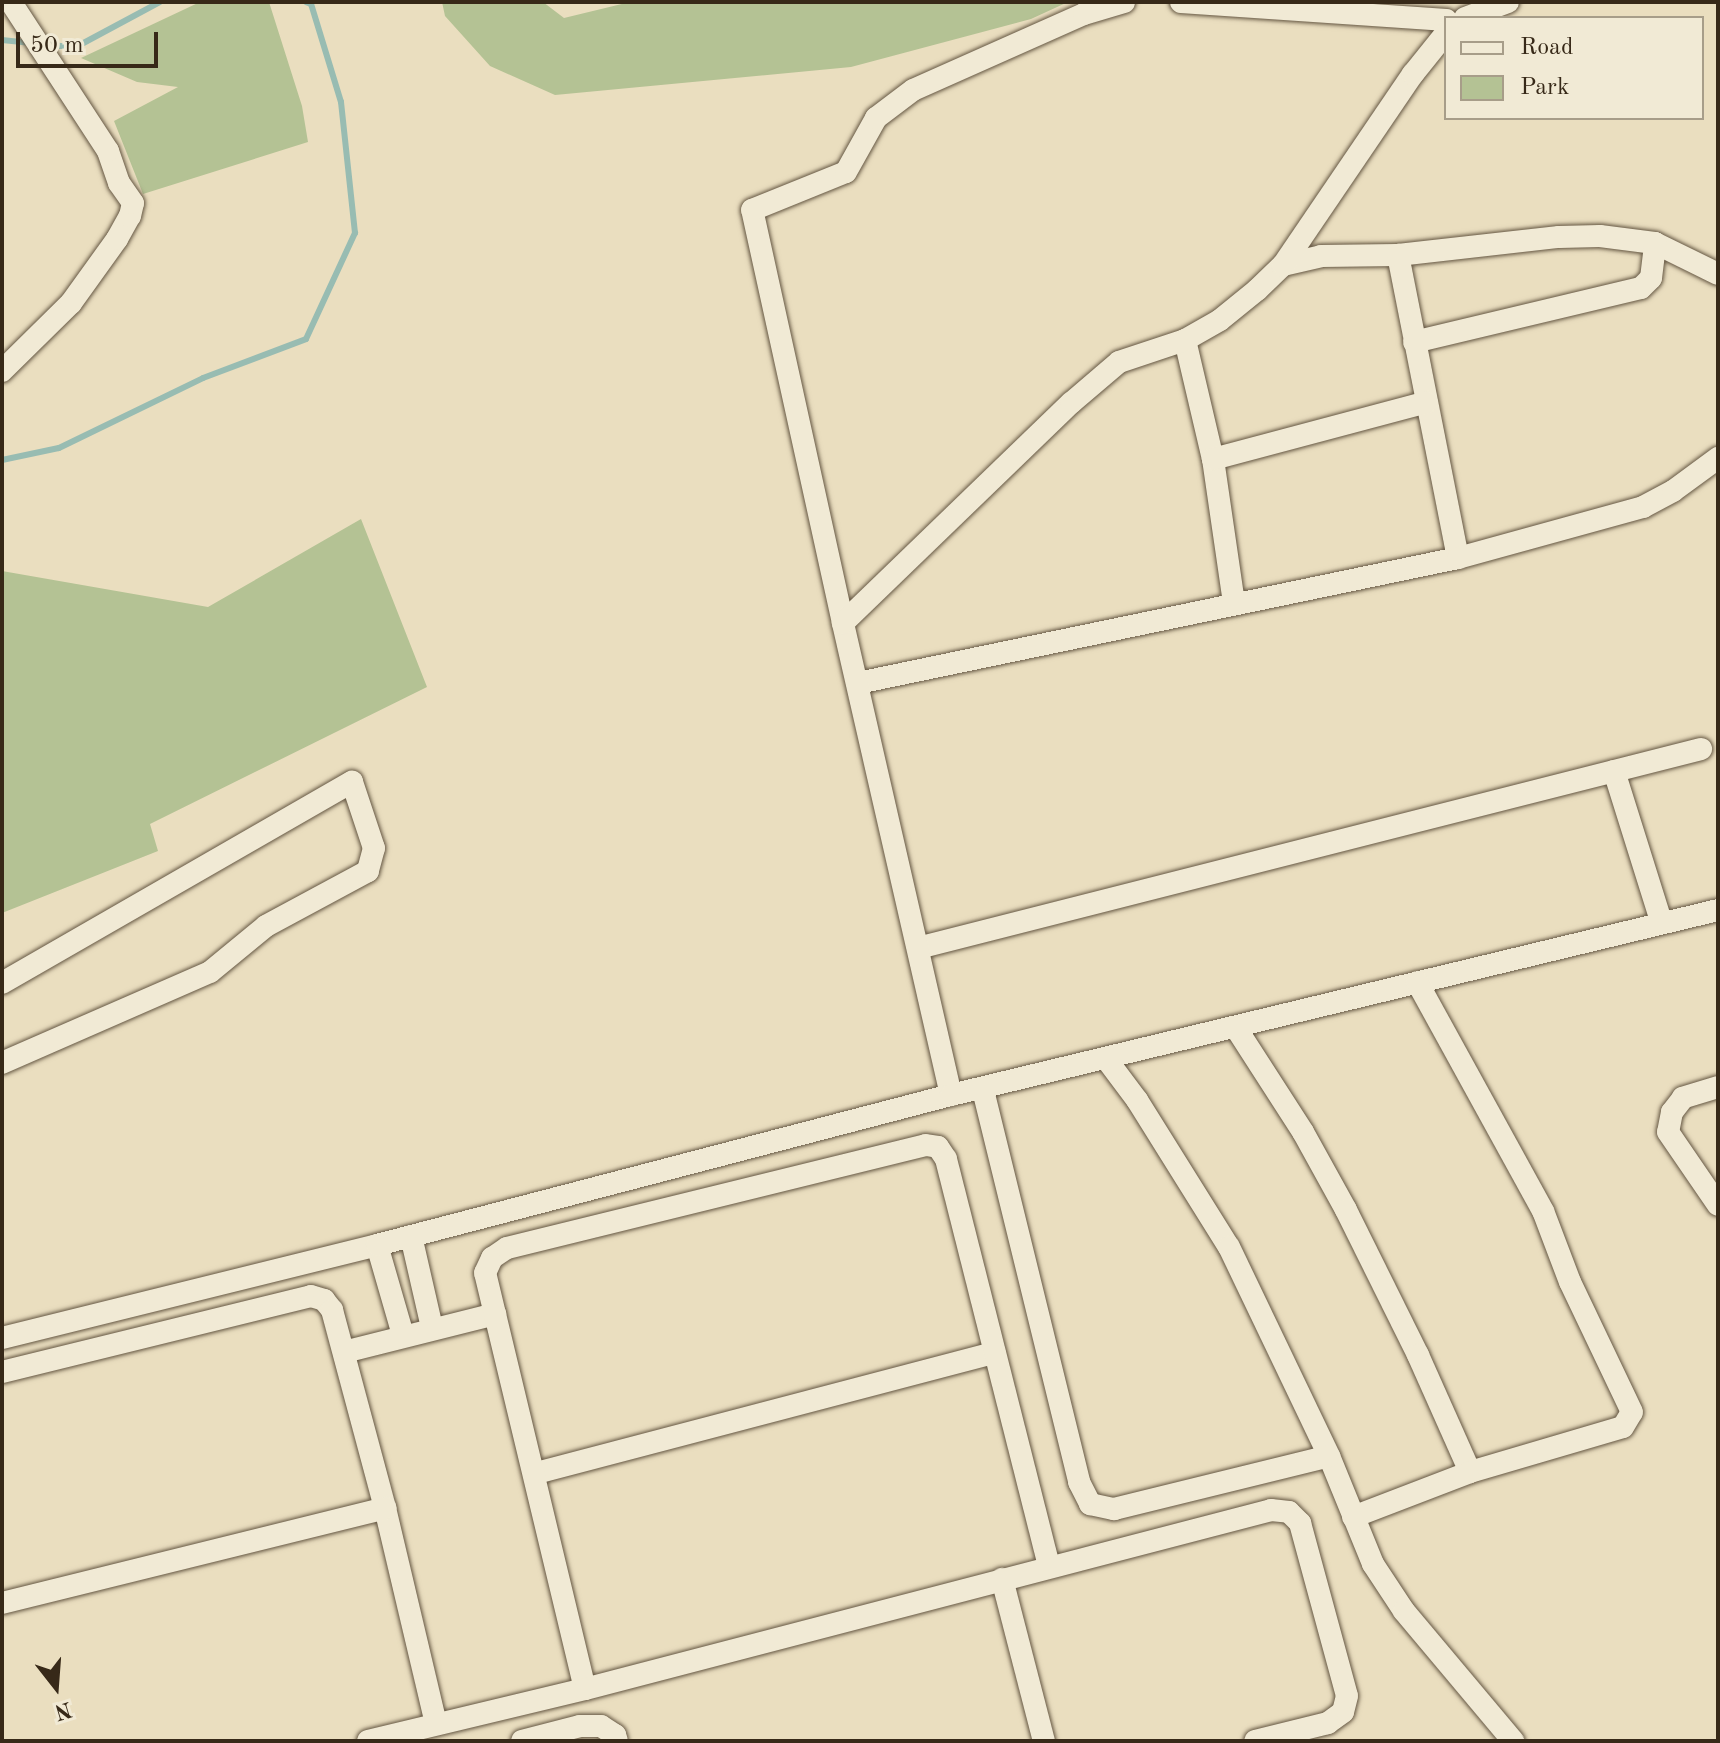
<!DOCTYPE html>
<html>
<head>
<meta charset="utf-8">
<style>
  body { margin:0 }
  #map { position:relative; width:1720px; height:1743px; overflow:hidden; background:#eadebf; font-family:"Old Standard TT",serif }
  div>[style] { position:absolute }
  .green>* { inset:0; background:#b4c294 }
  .stream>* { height:6px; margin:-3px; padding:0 3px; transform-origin:3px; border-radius:3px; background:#98bcb2 }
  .roads { filter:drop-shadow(0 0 2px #645642) drop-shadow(0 0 2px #645642) }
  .minor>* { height:22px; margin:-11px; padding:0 11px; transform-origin:11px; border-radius:11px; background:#f1ead5 }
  span { translate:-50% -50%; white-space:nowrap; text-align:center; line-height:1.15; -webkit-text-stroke:7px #f1ead5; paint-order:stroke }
  .frame { position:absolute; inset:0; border:4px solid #372918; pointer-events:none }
  .legend { position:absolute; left:1444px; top:16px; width:260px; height:104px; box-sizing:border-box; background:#f1ead5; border:2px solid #a79d89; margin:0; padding:10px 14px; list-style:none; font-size:24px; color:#372918 }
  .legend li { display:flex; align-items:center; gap:16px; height:40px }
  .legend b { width:40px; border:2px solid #a79d89 }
  .north { position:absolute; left:16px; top:1647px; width:80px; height:80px; -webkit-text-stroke:6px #f1ead5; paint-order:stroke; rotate:163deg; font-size:22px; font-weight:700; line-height:32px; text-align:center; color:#372918 }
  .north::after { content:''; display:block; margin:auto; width:28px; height:36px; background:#372918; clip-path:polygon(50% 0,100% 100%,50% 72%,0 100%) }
  .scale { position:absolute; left:16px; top:32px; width:142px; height:36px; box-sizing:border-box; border:4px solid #372918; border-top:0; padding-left:10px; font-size:24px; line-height:28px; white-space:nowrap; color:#372918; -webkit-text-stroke:6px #f1ead5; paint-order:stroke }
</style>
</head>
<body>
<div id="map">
  <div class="green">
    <i style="clip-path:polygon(200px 2px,269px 2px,302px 106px,308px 142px,143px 194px,114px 121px,178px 87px,137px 82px,81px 58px)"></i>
    <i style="clip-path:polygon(442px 2px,543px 2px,564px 18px,630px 2px,1068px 2px,1031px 19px,851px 67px,555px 95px,490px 66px,445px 16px)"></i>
    <i style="clip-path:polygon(361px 519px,427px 687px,150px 824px,158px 851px,2px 913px,2px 571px,208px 607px)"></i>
  </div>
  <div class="stream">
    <i style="left:2px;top:40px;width:30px;rotate:6deg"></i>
    <i style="left:47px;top:45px;width:29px;rotate:4deg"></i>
    <i style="left:76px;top:47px;width:95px;rotate:-28.2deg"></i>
    <i style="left:2px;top:460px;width:58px;rotate:-11.9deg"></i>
    <i style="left:59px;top:448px;width:160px;rotate:-25.9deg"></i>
    <i style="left:203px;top:378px;width:110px;rotate:-20.7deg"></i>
    <i style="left:306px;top:339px;width:117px;rotate:-65.2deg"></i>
    <i style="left:355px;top:233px;width:132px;rotate:-96.1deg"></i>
    <i style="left:341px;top:102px;width:102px;rotate:-107deg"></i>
    <i style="left:311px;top:4px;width:5px;rotate:-158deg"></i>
  </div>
  <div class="roads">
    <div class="minor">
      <i style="left:1181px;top:2px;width:266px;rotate:3.9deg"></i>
      <i style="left:1465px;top:18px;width:46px;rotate:-20.4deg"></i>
      <i style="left:1398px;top:255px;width:309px;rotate:78.8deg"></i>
      <i style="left:1283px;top:265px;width:39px;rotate:-13deg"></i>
      <i style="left:1321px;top:256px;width:77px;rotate:-0.7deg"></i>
      <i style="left:1398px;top:255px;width:162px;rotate:-6.4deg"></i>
      <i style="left:1559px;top:237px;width:41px;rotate:-1.4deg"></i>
      <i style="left:1600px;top:236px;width:55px;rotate:7.3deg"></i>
      <i style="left:1655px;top:243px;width:70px;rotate:26.2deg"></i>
      <i style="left:1185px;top:340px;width:122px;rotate:76.8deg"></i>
      <i style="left:1213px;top:459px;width:146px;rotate:81.7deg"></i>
      <i style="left:1414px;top:342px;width:233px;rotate:-13.4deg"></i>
      <i style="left:1641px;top:288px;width:14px;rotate:-45deg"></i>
      <i style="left:1651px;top:278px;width:35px;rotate:-83deg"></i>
      <i style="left:2px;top:371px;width:97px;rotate:-44.6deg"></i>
      <i style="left:71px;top:303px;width:79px;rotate:-54.3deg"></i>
      <i style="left:117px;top:239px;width:26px;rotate:-61deg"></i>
      <i style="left:130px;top:216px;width:13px;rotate:-77deg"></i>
      <i style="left:133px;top:203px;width:24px;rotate:-125deg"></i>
      <i style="left:119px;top:183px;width:34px;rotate:-109deg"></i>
      <i style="left:108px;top:151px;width:178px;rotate:-123.1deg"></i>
      <i style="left:1213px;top:459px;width:221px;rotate:-14.9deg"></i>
      <i style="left:843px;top:623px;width:423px;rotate:-102.4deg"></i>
      <i style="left:752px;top:210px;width:101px;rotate:-22deg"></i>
      <i style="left:846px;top:172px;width:62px;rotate:-60.9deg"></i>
      <i style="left:876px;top:118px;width:46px;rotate:-37.1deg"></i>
      <i style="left:913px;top:90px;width:187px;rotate:-24deg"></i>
      <i style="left:1084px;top:14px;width:42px;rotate:-16.7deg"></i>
      <i style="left:858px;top:683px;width:613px;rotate:-11.77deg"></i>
      <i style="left:1458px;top:558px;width:192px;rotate:-15.4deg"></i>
      <i style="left:1643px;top:507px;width:34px;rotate:-28deg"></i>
      <i style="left:1673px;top:491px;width:56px;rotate:-36.3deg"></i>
      <i style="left:1614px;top:771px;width:157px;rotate:72.6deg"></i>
      <i style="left:918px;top:948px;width:808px;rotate:-14.26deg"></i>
      <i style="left:2px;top:983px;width:404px;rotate:-29.9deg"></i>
      <i style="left:352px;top:782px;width:70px;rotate:71.6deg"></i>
      <i style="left:374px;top:848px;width:24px;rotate:105deg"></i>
      <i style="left:368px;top:871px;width:116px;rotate:151.7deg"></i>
      <i style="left:266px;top:926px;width:72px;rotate:140.6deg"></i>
      <i style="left:210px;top:972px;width:227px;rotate:156.4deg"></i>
      <i style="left:1236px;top:1028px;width:124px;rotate:57.2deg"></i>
      <i style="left:1303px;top:1132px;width:89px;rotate:61.1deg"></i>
      <i style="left:1346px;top:1210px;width:162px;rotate:63.6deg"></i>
      <i style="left:1418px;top:1355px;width:128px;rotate:66deg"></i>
      <i style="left:1107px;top:1060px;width:50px;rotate:53.1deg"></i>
      <i style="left:1137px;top:1100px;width:173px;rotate:58deg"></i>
      <i style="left:1229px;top:1247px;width:232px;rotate:64.4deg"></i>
      <i style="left:1329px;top:1456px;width:117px;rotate:67.8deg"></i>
      <i style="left:1373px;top:1564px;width:56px;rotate:56.6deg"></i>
      <i style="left:1404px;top:1611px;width:170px;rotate:50deg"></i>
      <i style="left:1718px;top:1087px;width:37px;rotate:163deg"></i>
      <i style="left:1683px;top:1098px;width:18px;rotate:128deg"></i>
      <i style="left:1672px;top:1112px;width:20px;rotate:101deg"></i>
      <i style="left:1668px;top:1132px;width:88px;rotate:55.6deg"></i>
      <i style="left:983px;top:1090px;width:404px;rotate:76.2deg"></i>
      <i style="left:1079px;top:1482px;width:25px;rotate:63deg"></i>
      <i style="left:1090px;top:1504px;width:25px;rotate:12deg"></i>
      <i style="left:1114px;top:1509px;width:221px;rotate:-13.8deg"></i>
      <i style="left:951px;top:1095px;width:484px;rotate:-102.9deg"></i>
      <i style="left:843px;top:623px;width:317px;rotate:-44deg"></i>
      <i style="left:1071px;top:403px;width:63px;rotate:-40.5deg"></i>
      <i style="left:1119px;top:362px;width:70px;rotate:-18.4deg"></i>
      <i style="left:1185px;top:340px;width:40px;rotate:-29.7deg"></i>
      <i style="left:1220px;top:320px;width:48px;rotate:-39deg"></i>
      <i style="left:1257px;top:290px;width:36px;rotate:-44deg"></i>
      <i style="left:1283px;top:265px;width:231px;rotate:-55.8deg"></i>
      <i style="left:1413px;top:74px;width:53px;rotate:-51.2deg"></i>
      <i style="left:411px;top:1236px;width:94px;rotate:77.1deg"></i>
      <i style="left:377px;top:1245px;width:94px;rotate:73.9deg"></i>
      <i style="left:2px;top:1338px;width:386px;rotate:-13.9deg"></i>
      <i style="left:377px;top:1245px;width:593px;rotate:-14.65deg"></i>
      <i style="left:951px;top:1095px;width:789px;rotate:-13.56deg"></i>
      <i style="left:344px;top:1352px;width:156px;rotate:-14.1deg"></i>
      <i style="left:2px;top:1372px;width:318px;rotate:-13.8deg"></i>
      <i style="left:311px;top:1296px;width:14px;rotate:17deg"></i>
      <i style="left:324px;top:1300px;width:13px;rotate:51deg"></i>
      <i style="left:332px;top:1310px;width:205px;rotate:75deg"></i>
      <i style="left:385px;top:1508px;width:222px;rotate:76.7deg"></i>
      <i style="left:536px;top:1473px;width:474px;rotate:-14.7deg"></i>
      <i style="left:1353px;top:1517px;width:125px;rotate:-21deg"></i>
      <i style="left:1470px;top:1472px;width:159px;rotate:-16.4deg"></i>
      <i style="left:1623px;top:1427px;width:17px;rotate:-59deg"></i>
      <i style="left:1632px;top:1412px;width:144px;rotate:-115.5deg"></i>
      <i style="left:1570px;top:1282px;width:76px;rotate:-110.8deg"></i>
      <i style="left:1543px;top:1211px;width:261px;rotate:-118.8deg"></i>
      <i style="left:1002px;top:1579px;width:167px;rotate:75.5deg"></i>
      <i style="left:2px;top:1603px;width:395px;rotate:-13.9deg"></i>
      <i style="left:585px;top:1689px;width:428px;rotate:-103.5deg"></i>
      <i style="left:485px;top:1273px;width:17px;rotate:-65deg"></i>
      <i style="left:492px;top:1258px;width:18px;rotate:-34deg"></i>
      <i style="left:507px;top:1248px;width:431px;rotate:-13.8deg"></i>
      <i style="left:926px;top:1145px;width:12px;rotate:9deg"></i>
      <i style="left:938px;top:1147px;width:14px;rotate:56deg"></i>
      <i style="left:946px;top:1159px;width:421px;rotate:75.8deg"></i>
      <i style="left:368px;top:1741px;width:223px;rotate:-13.5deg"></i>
      <i style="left:585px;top:1689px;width:709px;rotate:-14.62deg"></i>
      <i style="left:1271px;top:1510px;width:18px;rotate:6deg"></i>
      <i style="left:1289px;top:1512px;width:16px;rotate:45deg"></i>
      <i style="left:1300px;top:1523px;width:179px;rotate:74.8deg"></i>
      <i style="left:1347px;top:1696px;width:16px;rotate:104deg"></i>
      <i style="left:1343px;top:1712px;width:19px;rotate:144deg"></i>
      <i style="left:1328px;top:1723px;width:75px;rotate:166.1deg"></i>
      <i style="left:522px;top:1741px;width:60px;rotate:-14.5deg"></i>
      <i style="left:580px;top:1726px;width:21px"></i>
      <i style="left:601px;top:1726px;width:17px;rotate:33deg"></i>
      <i style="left:615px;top:1735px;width:6px;rotate:72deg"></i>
    </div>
  </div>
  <div class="frame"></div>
  <ul class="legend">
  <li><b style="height:10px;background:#f1ead5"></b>Road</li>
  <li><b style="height:22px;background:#b4c294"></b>Park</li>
  </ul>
  <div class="north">N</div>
  <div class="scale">50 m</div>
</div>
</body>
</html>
